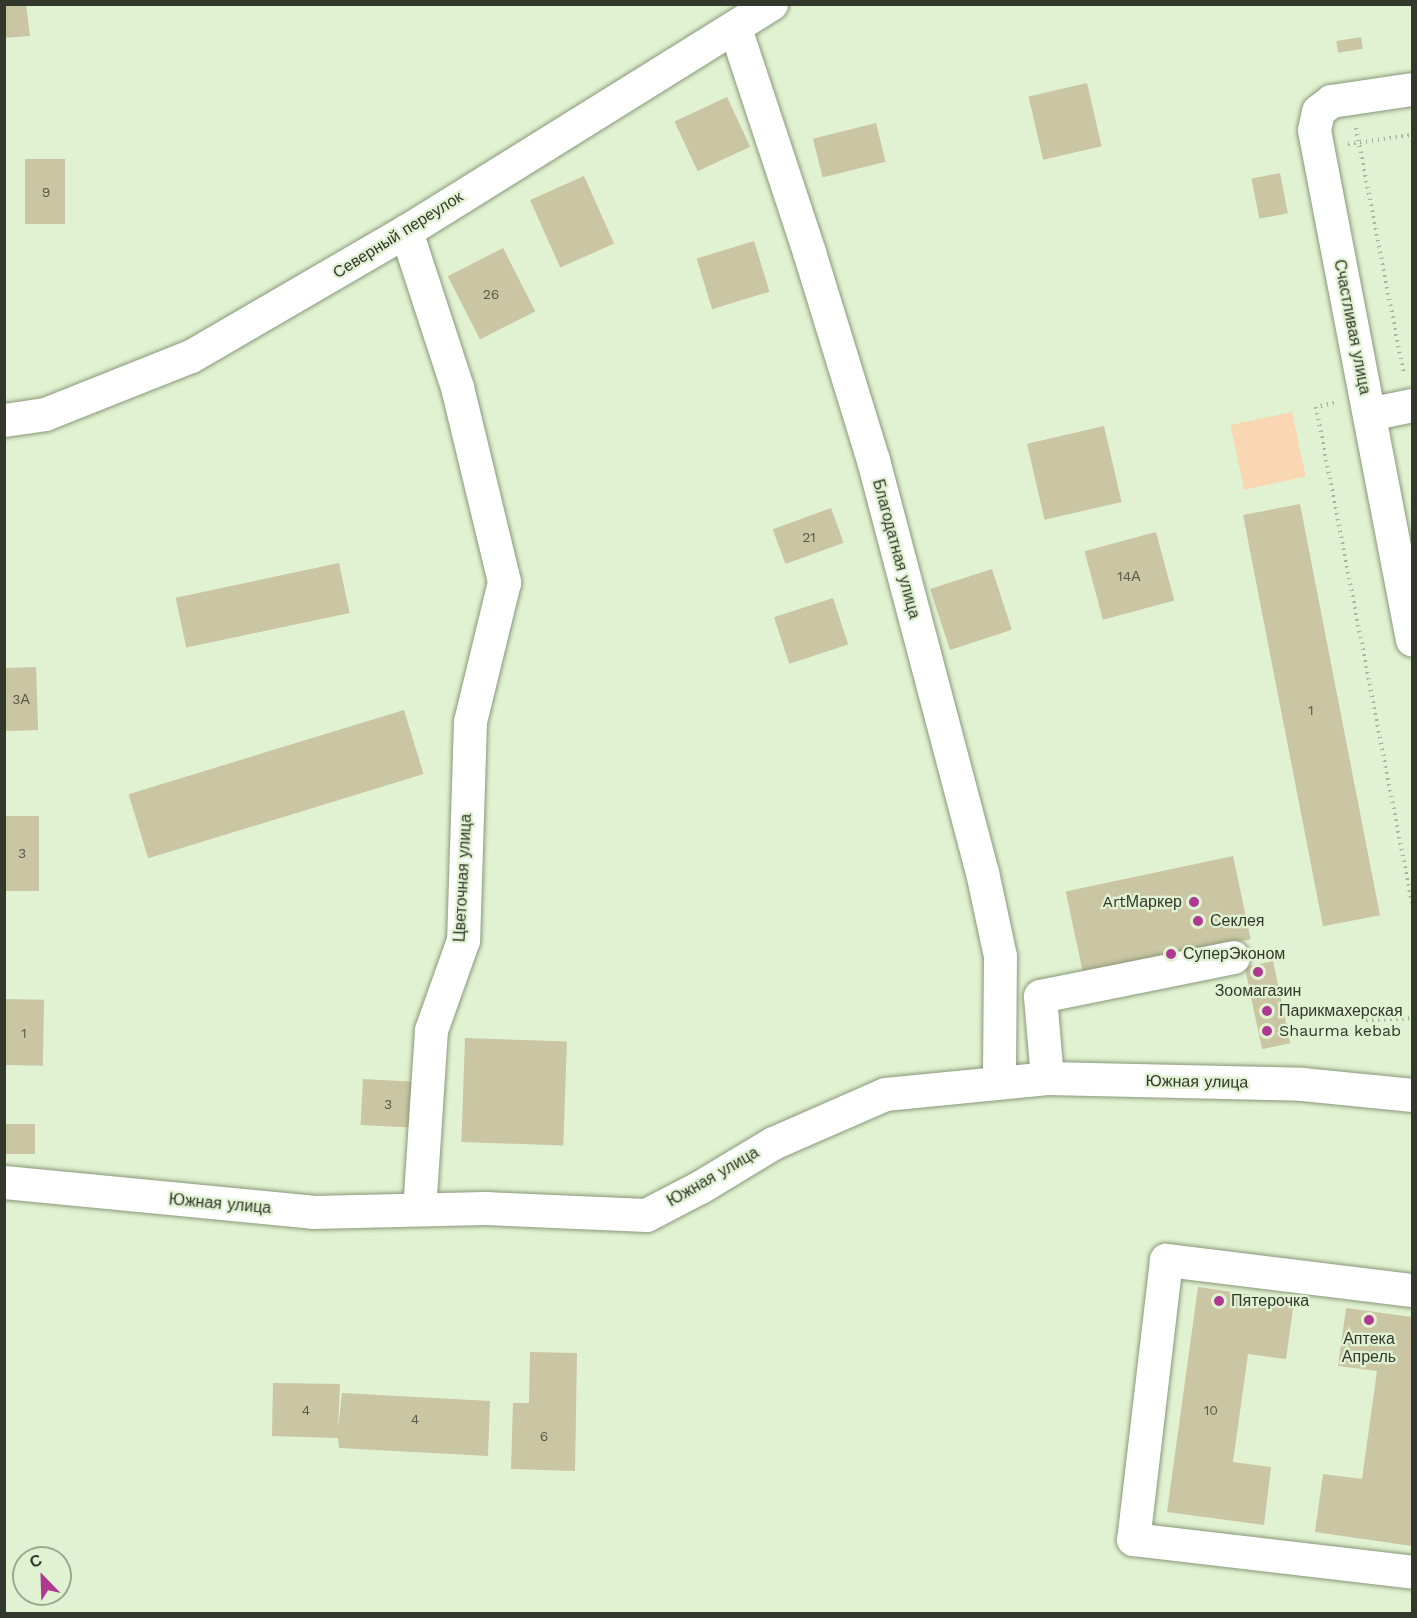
<!DOCTYPE html>
<html>
<head>
<meta charset="utf-8">
<style>
  body { margin:0 }
  #map { position:relative; width:1417px; height:1618px; overflow:hidden; background:#e1f2d2; font-family:"Work Sans",sans-serif }
  div>[style] { position:absolute }
  .green>* { inset:0; background:#f8d7b2; transform-origin:0 0 }
  .building>* { inset:0; background:#cac5a3; transform-origin:0 0 }
  .path>* { height:4px; margin-top:-2px; transform-origin:0; background:repeating-linear-gradient(90deg,#a9b69d 0 1.5px,transparent 0 6px) }
  .roads { filter:drop-shadow(0 0 2px #889879) drop-shadow(0 0 2px #889879) }
  .minor>* { height:33px; margin:-16.5px; padding:0 16.5px; transform-origin:16.5px; border-radius:16.5px; background:#fff }
  .dots>* { width:16px; height:16px; translate:-50% -50%; box-sizing:border-box; border:3px solid #e1f2d2; border-radius:50% }
  span { translate:-50% -50%; white-space:nowrap; text-align:center; line-height:1.15; -webkit-text-stroke:4.5px #e1f2d2; paint-order:stroke }
  .number-label { font-size:14px; color:#585b4a }
  .number-label span { -webkit-text-stroke-width:0 }
  .street-label { font-size:16px; color:#32382c }
  .poi-label { font-size:16px; color:#32382c }
  .right { translate:-100% -50%; text-align:right }
  .left { translate:0 -50%; text-align:left }
  .frame { position:absolute; inset:0; border:6px solid #32382c; pointer-events:none }
  .north { position:absolute; left:12px; top:1546px; width:60px; height:60px; box-sizing:border-box; background:#e1f2d2; border:2px solid #9ba890; border-radius:50%; rotate:337deg; font-size:16px; font-weight:700; line-height:24px; text-align:center; color:#32382c }
  .north::after { content:''; display:block; margin:auto; width:21px; height:27px; background:#ae3991; clip-path:polygon(50% 0,100% 100%,50% 72%,0 100%) }
</style>
</head>
<body>
<div id="map">
  <div class="green">
    <i style="left:1292px;top:412px;width:66px;height:63px;rotate:78deg"></i>
  </div>
  <div class="building">
    <i style="clip-path:polygon(4px 4px,26px 4px,30px 36px,4px 38px)"></i>
    <i style="left:1361px;top:37px;width:12px;height:25px;rotate:81deg"></i>
    <i style="left:1087px;top:83px;width:65px;height:60px;rotate:77deg"></i>
    <i style="left:727px;top:97px;width:55px;height:58px;rotate:65deg"></i>
    <i style="left:876px;top:123px;width:40px;height:65px;rotate:76deg"></i>
    <i style="left:25px;top:159px;width:40px;height:65px"></i>
    <i style="left:1280px;top:173px;width:41px;height:29px;rotate:79deg"></i>
    <i style="left:584px;top:176px;width:74px;height:59px;rotate:66deg"></i>
    <i style="left:754px;top:241px;width:53px;height:60px;rotate:73deg"></i>
    <i style="left:503px;top:248px;width:71px;height:62px;rotate:63deg"></i>
    <i style="left:1104px;top:426px;width:78px;height:79px;rotate:77deg"></i>
    <i style="left:1300px;top:504px;width:419px;height:58px;rotate:79deg"></i>
    <i style="left:831px;top:508px;width:37px;height:62px;rotate:70deg"></i>
    <i style="left:1156px;top:532px;width:71px;height:74px;rotate:75deg"></i>
    <i style="left:339px;top:563px;width:51px;height:167px;rotate:78deg"></i>
    <i style="left:992px;top:569px;width:64px;height:65px;rotate:72deg"></i>
    <i style="left:833px;top:598px;width:49px;height:62px;rotate:72deg"></i>
    <i style="left:36px;top:667px;width:63px;height:32px;rotate:88deg"></i>
    <i style="left:404px;top:710px;width:67px;height:288px;rotate:73deg"></i>
    <i style="left:4px;top:816px;width:35px;height:75px"></i>
    <i style="left:1233px;top:856px;width:85px;height:171px;rotate:78deg"></i>
    <i style="left:1273px;top:961px;width:84px;height:29px;rotate:78deg"></i>
    <i style="left:4px;top:999px;width:40px;height:66px;rotate:1deg"></i>
    <i style="left:465px;top:1038px;width:102px;height:104px;rotate:2deg"></i>
    <i style="left:363px;top:1079px;width:55px;height:46px;rotate:3deg"></i>
    <i style="left:4px;top:1124px;width:31px;height:30px"></i>
    <i style="clip-path:polygon(1198px 1287px,1294px 1301px,1286px 1359px,1248px 1354px,1233px 1462px,1271px 1467px,1264px 1525px,1167px 1512px)"></i>
    <i style="clip-path:polygon(1346px 1308px,1412px 1317px,1412px 1546px,1315px 1532px,1323px 1474px,1362px 1479px,1377px 1371px,1338px 1366px)"></i>
    <i style="clip-path:polygon(530px 1352px,577px 1353px,575px 1471px,511px 1469px,513px 1403px,529px 1403px)"></i>
    <i style="clip-path:polygon(273px 1383px,340px 1384px,338px 1430px,342px 1393px,490px 1401px,488px 1456px,339px 1448px,338px 1438px,272px 1436px)"></i>
  </div>
  <div class="path">
    <i style="left:1356px;top:128px;width:251px;rotate:79deg"></i>
    <i style="left:1348px;top:144px;width:65px;rotate:-8deg"></i>
    <i style="left:1334px;top:403px;width:18px;rotate:167deg"></i>
    <i style="left:1316px;top:407px;width:505px;rotate:79.05deg"></i>
    <i style="left:1366px;top:1020px;width:46px;rotate:-2.5deg"></i>
  </div>
  <div class="roads">
    <div class="minor">
      <i style="left:735px;top:28px;width:236px;rotate:71.7deg"></i>
      <i style="left:809px;top:252px;width:218px;rotate:72.9deg"></i>
      <i style="left:873px;top:460px;width:426px;rotate:75.2deg"></i>
      <i style="left:982px;top:872px;width:86px;rotate:77.9deg"></i>
      <i style="left:1000px;top:956px;width:126px;rotate:90.5deg"></i>
      <i style="left:1412px;top:89px;width:82px;rotate:171.6deg"></i>
      <i style="left:1331px;top:101px;width:16px;rotate:142deg"></i>
      <i style="left:1318px;top:111px;width:19px;rotate:102deg"></i>
      <i style="left:1314px;top:130px;width:519px;rotate:79.12deg"></i>
      <i style="left:406px;top:231px;width:164px;rotate:71.9deg"></i>
      <i style="left:457px;top:387px;width:201px;rotate:76.4deg"></i>
      <i style="left:504px;top:582px;width:143px;rotate:103.7deg"></i>
      <i style="left:470px;top:721px;width:219px;rotate:91.8deg"></i>
      <i style="left:463px;top:940px;width:96px;rotate:109.6deg"></i>
      <i style="left:431px;top:1030px;width:179px;rotate:93.8deg"></i>
      <i style="left:1369px;top:414px;width:44px;rotate:-11.8deg"></i>
      <i style="left:4px;top:420px;width:41px;rotate:-8.3deg"></i>
      <i style="left:45px;top:414px;width:157px;rotate:-21.7deg"></i>
      <i style="left:191px;top:356px;width:249px;rotate:-30.2deg"></i>
      <i style="left:406px;top:231px;width:430px;rotate:-31.9deg"></i>
      <i style="left:1047px;top:1078px;width:82px;rotate:-94.9deg"></i>
      <i style="left:1040px;top:996px;width:197px;rotate:-11.4deg"></i>
      <i style="left:4px;top:1182px;width:310px;rotate:5.5deg"></i>
      <i style="left:313px;top:1212px;width:172px;rotate:-1.3deg"></i>
      <i style="left:485px;top:1208px;width:161px;rotate:2.5deg"></i>
      <i style="left:646px;top:1215px;width:61px;rotate:-27.4deg"></i>
      <i style="left:700px;top:1187px;width:85px;rotate:-31.1deg"></i>
      <i style="left:773px;top:1143px;width:122px;rotate:-23.6deg"></i>
      <i style="left:885px;top:1094px;width:163px;rotate:-5.6deg"></i>
      <i style="left:1047px;top:1078px;width:255px;rotate:1.3deg"></i>
      <i style="left:1302px;top:1084px;width:111px;rotate:5.7deg"></i>
      <i style="left:1412px;top:1290px;width:248px;rotate:-173deg"></i>
      <i style="left:1166px;top:1260px;width:281px;rotate:96.7deg"></i>
      <i style="left:1133px;top:1539px;width:281px;rotate:6.7deg"></i>
    </div>
  </div>
  <div class="dots">
    <i style="left:1194px;top:902px;background:#ae3991"></i>
    <i style="left:1198px;top:921px;background:#ae3991"></i>
    <i style="left:1171px;top:954px;background:#ae3991"></i>
    <i style="left:1258px;top:972px;background:#ae3991"></i>
    <i style="left:1267px;top:1011px;background:#ae3991"></i>
    <i style="left:1267px;top:1031px;background:#ae3991"></i>
    <i style="left:1219px;top:1301px;background:#ae3991"></i>
    <i style="left:1369px;top:1320px;background:#ae3991"></i>
  </div>
  <div class="number-label">
    <span style="left:46px;top:192px">9</span>
    <span style="left:491px;top:294px">26</span>
    <span style="left:809px;top:537px">21</span>
    <span style="left:1129px;top:576px">14А</span>
    <span style="left:21px;top:699px">3А</span>
    <span style="left:1311px;top:710px">1</span>
    <span style="left:22px;top:853px">3</span>
    <span style="left:24px;top:1033px">1</span>
    <span style="left:388px;top:1104px">3</span>
    <span style="left:306px;top:1410px">4</span>
    <span style="left:1211px;top:1410px">10</span>
    <span style="left:415px;top:1419px">4</span>
    <span style="left:544px;top:1436px">6</span>
  </div>
  <div class="street-label">
    <span style="left:398px;top:235px;rotate:-32deg">Северный переулок</span>
    <span style="left:1352px;top:327px;rotate:79deg">Счастливая улица</span>
    <span style="left:896px;top:549px;rotate:75deg">Благодатная улица</span>
    <span style="left:463px;top:878px;rotate:-87deg">Цветочная улица</span>
    <span style="left:1197px;top:1082px;rotate:1deg">Южная улица</span>
    <span style="left:713px;top:1177px;rotate:-30deg">Южная улица</span>
    <span style="left:220px;top:1204px;rotate:5deg">Южная улица</span>
  </div>
  <div class="poi-label">
    <span class="right" style="left:1182px;top:902px">ArtМаркер</span>
    <span class="left" style="left:1210px;top:921px">Секлея</span>
    <span class="left" style="left:1183px;top:954px">СуперЭконом</span>
    <span style="left:1258px;top:991px">Зоомагазин</span>
    <span class="left" style="left:1279px;top:1011px">Парикмахерская</span>
    <span class="left" style="left:1279px;top:1031px">Shaurma kebab</span>
    <span class="left" style="left:1231px;top:1301px">Пятерочка</span>
    <span style="left:1369px;top:1348px">Аптека<br>Апрель</span>
  </div>
  <div class="frame"></div>
  <div class="north">С</div>
</div>
</body>
</html>
